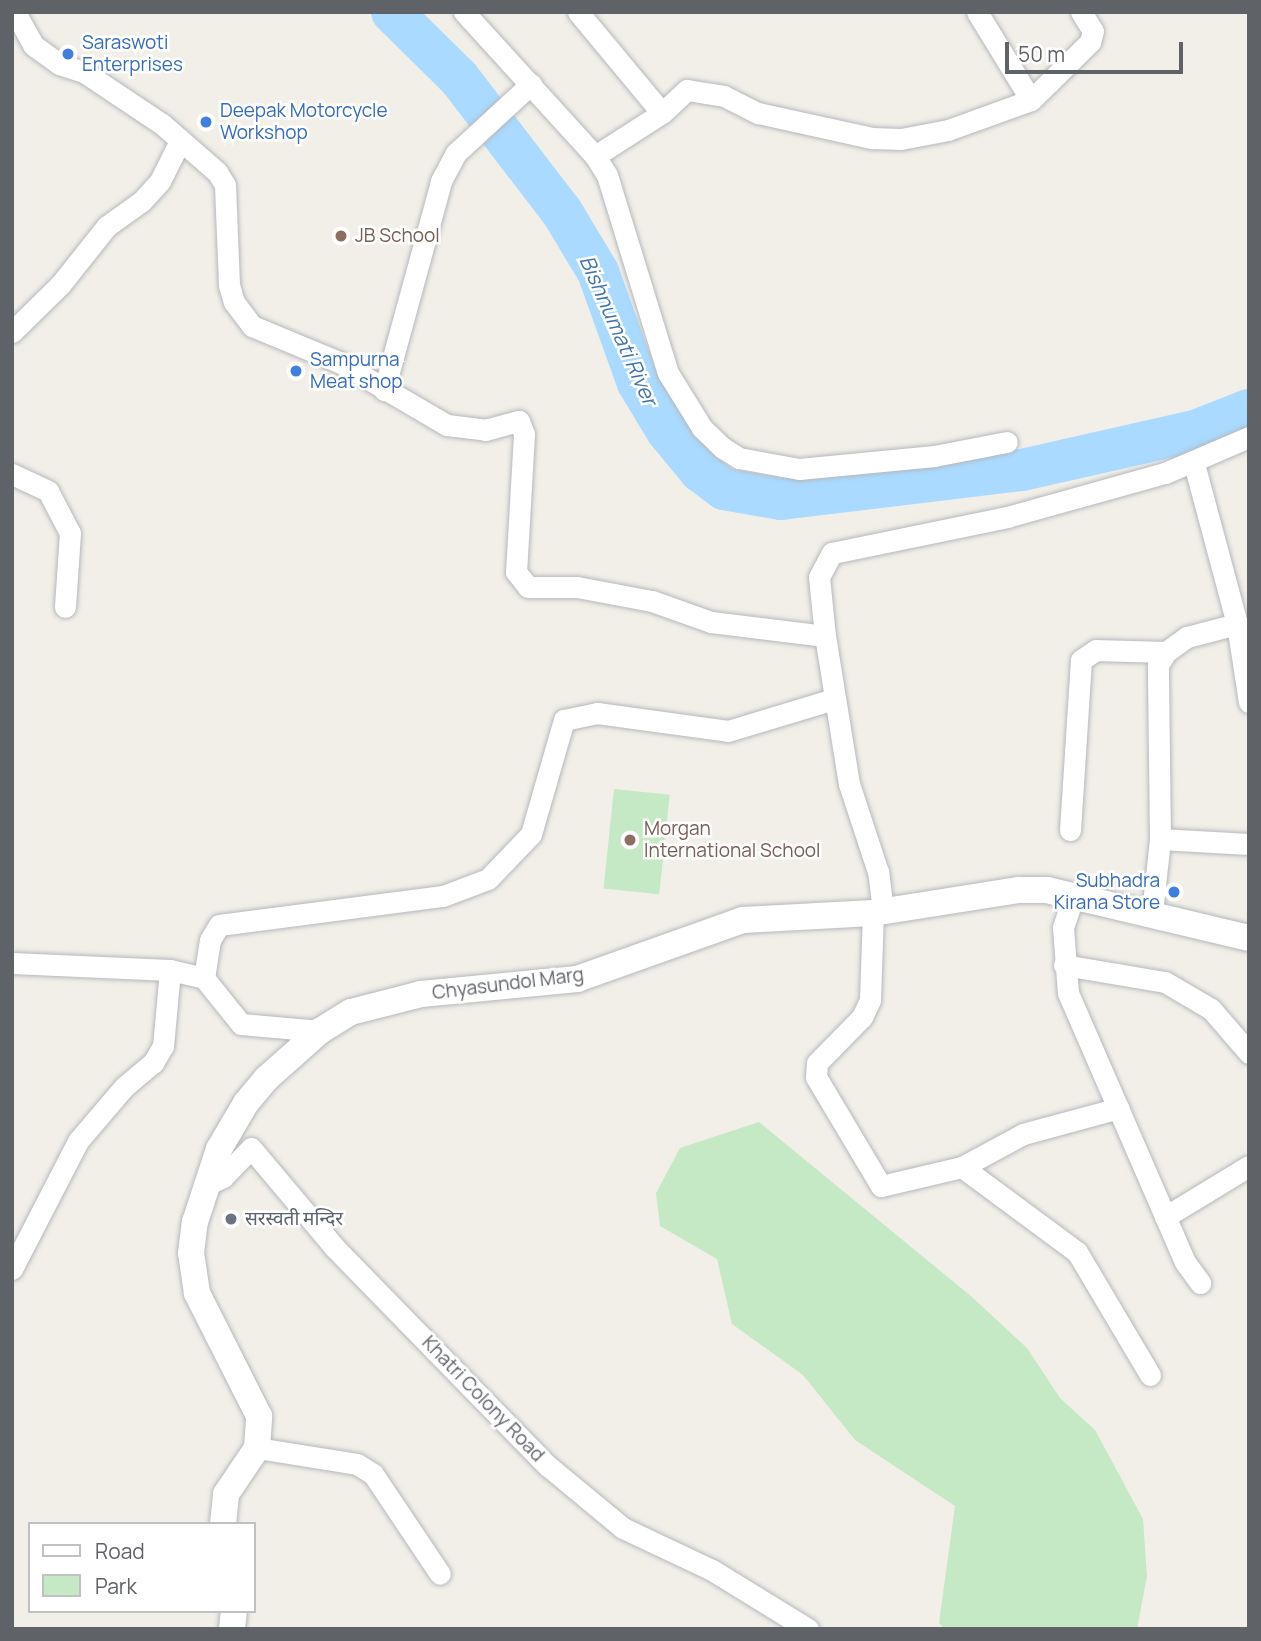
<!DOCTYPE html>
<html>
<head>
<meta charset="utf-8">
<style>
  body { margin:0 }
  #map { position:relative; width:1261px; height:1641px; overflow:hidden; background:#f1efe8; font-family:Manrope,"Noto Sans Devanagari",sans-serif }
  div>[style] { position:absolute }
  .green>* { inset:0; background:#c5e8c5; transform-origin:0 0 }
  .river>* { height:42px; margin:-21px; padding:0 21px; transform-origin:21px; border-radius:21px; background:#aadaff }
  .roads { filter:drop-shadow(0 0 2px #b5b8bc) drop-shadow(0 0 2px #b5b8bc) }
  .minor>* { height:21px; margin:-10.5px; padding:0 10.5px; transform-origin:10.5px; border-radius:10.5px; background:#fff }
  .tertiary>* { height:26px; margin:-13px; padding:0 13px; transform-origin:13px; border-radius:13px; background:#fff }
  .dots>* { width:19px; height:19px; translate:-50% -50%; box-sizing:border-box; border:4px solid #fff; border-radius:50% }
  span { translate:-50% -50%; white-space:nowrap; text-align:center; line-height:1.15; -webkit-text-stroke:5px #fff; paint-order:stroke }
  .shop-label { font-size:19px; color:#366cbe }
  .left { translate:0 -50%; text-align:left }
  .right { translate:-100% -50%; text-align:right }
  .education-label { font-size:19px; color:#785e54 }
  .street-label { font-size:19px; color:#5f6368 }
  .worship-label { font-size:19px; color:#5b616d }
  .water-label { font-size:21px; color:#4174aa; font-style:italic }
  .frame { position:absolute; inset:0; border:14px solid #5f6368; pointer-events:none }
  .legend { position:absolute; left:28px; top:1522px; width:228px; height:91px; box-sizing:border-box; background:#fff; border:2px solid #bfc1c3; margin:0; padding:9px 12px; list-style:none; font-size:21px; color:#5f6368 }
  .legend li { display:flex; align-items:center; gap:14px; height:35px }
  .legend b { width:35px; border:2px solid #bfc1c3 }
  .scale { position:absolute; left:1005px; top:42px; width:178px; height:32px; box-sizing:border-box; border:4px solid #5f6368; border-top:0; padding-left:9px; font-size:21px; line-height:24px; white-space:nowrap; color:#5f6368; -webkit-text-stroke:5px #fff; paint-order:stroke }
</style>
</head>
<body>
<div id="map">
  <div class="green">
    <i style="left:614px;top:789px;width:56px;height:100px;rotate:6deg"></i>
    <i style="clip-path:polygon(759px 1122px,972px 1297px,1027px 1348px,1060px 1398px,1095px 1430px,1143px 1519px,1147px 1576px,1137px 1629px,945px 1629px,939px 1623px,955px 1506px,855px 1440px,803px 1375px,732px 1324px,717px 1259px,660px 1226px,656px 1193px,680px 1148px)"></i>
  </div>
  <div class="river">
    <i style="left:392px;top:12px;width:94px;rotate:44.6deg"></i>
    <i style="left:459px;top:78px;width:169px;rotate:52.5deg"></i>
    <i style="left:562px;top:212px;width:70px;rotate:59deg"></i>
    <i style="left:598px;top:272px;width:118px;rotate:70.2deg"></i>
    <i style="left:638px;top:383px;width:56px;rotate:58.9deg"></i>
    <i style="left:667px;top:431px;width:52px;rotate:50.5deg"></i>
    <i style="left:700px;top:471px;width:30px;rotate:37deg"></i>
    <i style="left:724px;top:489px;width:58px;rotate:10deg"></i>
    <i style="left:781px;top:499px;width:243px;rotate:-6.9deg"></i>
    <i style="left:1022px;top:470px;width:177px;rotate:-12.7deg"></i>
    <i style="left:1195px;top:431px;width:58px;rotate:-21.3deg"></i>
  </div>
  <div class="roads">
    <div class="minor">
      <i style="left:15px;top:12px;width:38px;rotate:61deg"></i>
      <i style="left:33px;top:45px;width:32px;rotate:36deg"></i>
      <i style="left:59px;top:64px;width:26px;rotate:18deg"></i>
      <i style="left:84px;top:72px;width:94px;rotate:33.7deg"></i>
      <i style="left:162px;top:124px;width:73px;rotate:41.1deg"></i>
      <i style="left:217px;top:172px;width:15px;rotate:58deg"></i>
      <i style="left:225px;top:185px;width:100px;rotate:87.7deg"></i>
      <i style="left:229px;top:285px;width:18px;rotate:74deg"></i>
      <i style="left:234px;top:302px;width:30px;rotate:53deg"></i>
      <i style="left:252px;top:326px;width:94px;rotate:22.5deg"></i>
      <i style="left:339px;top:362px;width:125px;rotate:30.3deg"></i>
      <i style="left:447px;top:425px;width:38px;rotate:7deg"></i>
      <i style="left:485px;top:430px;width:35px;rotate:-15deg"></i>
      <i style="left:519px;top:421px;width:14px;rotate:69deg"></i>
      <i style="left:524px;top:434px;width:138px;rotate:93.3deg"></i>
      <i style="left:516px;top:572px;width:19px;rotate:51deg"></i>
      <i style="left:528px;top:587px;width:49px"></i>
      <i style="left:577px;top:587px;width:76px;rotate:10.6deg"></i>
      <i style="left:652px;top:601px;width:63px;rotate:19.6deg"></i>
      <i style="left:711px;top:622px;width:115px;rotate:7deg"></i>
      <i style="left:464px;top:12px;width:195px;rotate:47.7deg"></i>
      <i style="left:595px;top:156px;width:22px;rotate:58deg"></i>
      <i style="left:607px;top:175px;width:207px;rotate:72.9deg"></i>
      <i style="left:668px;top:373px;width:65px;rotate:58.3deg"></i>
      <i style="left:702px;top:428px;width:29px;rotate:44deg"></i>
      <i style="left:723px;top:448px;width:19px;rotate:32deg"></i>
      <i style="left:739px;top:458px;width:61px;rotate:10.4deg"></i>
      <i style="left:799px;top:469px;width:136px;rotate:-5.5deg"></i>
      <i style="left:934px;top:456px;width:74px;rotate:-10.9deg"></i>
      <i style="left:578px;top:12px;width:131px;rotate:50.3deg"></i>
      <i style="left:977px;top:12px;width:103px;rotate:58.5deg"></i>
      <i style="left:595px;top:156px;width:80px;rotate:-32.7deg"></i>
      <i style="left:662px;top:113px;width:34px;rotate:-43deg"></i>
      <i style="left:687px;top:90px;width:37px;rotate:9deg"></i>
      <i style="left:724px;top:96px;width:38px;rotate:27deg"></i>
      <i style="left:758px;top:113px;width:117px;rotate:12.4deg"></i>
      <i style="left:872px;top:138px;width:29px;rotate:2deg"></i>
      <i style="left:901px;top:139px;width:48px;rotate:-10.8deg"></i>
      <i style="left:948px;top:130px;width:88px;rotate:-19.9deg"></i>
      <i style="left:1031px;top:100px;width:83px;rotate:-44.5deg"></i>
      <i style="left:1090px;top:42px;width:11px;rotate:-75deg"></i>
      <i style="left:1093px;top:31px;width:22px;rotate:-122deg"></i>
      <i style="left:12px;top:332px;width:67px;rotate:-44.4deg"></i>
      <i style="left:60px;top:285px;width:75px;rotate:-51.5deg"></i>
      <i style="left:107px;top:226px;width:43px;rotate:-35.5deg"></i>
      <i style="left:142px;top:201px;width:27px;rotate:-48deg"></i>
      <i style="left:160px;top:181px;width:45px;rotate:-63.4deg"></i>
      <i style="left:384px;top:390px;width:217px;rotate:-74.7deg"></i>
      <i style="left:441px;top:181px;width:32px;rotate:-62deg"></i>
      <i style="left:456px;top:153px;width:102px;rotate:-42.6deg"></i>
      <i style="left:12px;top:474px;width:40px;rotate:25deg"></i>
      <i style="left:48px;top:491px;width:47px;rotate:62.4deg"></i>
      <i style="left:70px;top:533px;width:74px;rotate:93.9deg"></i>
      <i style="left:1237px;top:624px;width:79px;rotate:81.3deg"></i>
      <i style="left:1070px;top:830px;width:170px;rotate:-86.3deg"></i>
      <i style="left:1081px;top:660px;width:18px;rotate:-34deg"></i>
      <i style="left:1096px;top:650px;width:70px;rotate:1.6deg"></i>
      <i style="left:1160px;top:839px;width:89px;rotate:3.2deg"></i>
      <i style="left:1073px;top:898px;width:31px;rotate:109deg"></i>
      <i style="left:1063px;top:927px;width:66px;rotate:85.7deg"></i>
      <i style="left:1068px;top:993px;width:293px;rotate:66.5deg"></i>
      <i style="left:1185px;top:1262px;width:26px;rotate:54deg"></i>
      <i style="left:883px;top:911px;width:39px;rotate:-97deg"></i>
      <i style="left:878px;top:872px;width:93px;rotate:-108.2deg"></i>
      <i style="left:849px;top:784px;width:150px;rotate:-99.2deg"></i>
      <i style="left:825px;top:636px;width:59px;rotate:-95.8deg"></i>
      <i style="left:819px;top:577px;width:27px;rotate:-62deg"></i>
      <i style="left:832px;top:553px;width:179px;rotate:-11.6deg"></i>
      <i style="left:1007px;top:517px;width:164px;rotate:-15.6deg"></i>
      <i style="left:1165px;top:473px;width:91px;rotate:-23.2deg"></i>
      <i style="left:873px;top:913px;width:87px;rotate:92deg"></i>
      <i style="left:870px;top:1000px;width:19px;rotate:115deg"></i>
      <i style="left:862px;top:1017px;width:64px;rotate:134.4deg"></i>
      <i style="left:817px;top:1063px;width:14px;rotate:94deg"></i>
      <i style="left:816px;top:1077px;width:127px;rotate:59.2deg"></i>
      <i style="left:881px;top:1186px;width:83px;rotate:-13.2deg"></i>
      <i style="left:962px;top:1167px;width:69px;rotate:-28.4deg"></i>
      <i style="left:1023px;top:1134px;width:99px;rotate:-15.2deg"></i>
      <i style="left:1152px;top:913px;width:74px;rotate:-83.8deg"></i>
      <i style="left:1160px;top:839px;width:174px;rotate:-90.7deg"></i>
      <i style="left:1158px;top:665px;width:15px;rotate:-58deg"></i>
      <i style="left:1166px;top:652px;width:26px;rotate:-36deg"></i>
      <i style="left:1187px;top:637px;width:52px;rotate:-14.6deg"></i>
      <i style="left:1237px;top:624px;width:167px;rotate:-105deg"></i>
      <i style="left:12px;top:963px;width:158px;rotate:2.5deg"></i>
      <i style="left:170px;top:970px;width:35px;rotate:13deg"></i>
      <i style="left:204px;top:978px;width:59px;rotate:51.2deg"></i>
      <i style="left:241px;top:1024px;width:79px;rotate:5.1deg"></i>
      <i style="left:1064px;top:965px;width:102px;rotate:9.6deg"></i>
      <i style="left:1165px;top:982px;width:53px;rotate:30.4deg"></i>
      <i style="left:1211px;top:1009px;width:58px;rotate:49.2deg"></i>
      <i style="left:204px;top:978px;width:38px;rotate:-81deg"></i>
      <i style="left:210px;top:940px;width:17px;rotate:-59deg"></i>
      <i style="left:219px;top:925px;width:226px;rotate:-7.4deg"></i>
      <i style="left:443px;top:896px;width:48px;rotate:-20.7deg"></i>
      <i style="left:488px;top:879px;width:62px;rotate:-46.3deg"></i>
      <i style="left:531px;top:834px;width:119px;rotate:-73.9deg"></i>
      <i style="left:564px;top:720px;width:34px;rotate:-12deg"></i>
      <i style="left:597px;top:713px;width:132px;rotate:7.8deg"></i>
      <i style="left:728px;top:731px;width:111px;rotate:-16.8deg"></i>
      <i style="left:962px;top:1167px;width:143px;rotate:36.5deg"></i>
      <i style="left:1077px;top:1252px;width:143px;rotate:59.3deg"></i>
      <i style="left:206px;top:1185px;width:19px;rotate:-25deg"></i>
      <i style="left:223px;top:1177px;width:40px;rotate:-46deg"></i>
      <i style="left:251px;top:1148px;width:131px;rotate:50deg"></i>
      <i style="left:335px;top:1248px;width:305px;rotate:45.7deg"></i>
      <i style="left:548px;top:1466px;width:97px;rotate:39.6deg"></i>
      <i style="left:623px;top:1528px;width:98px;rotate:25.3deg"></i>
      <i style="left:712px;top:1570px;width:113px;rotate:31.6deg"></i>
      <i style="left:1165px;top:1217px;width:98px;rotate:-31.3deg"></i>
      <i style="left:12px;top:1269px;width:144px;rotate:-62.7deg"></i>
      <i style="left:78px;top:1141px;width:71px;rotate:-49.6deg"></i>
      <i style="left:124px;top:1087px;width:38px;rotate:-40deg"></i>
      <i style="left:153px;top:1063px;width:20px;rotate:-60deg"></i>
      <i style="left:163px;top:1046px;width:76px;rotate:-84.7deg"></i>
      <i style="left:257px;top:1448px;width:101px;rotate:9.1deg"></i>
      <i style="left:357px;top:1464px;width:19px;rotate:32deg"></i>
      <i style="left:373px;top:1474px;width:120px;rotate:56.2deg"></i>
    </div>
    <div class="tertiary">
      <i style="left:223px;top:1524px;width:30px;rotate:-84deg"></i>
      <i style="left:226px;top:1494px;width:55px;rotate:-56deg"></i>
      <i style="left:257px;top:1448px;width:32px;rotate:-86deg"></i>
      <i style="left:259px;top:1416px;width:138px;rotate:-116.8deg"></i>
      <i style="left:197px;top:1293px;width:40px;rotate:-98.5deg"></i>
      <i style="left:191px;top:1253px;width:31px;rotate:-83deg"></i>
      <i style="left:195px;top:1222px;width:77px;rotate:-71.8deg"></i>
      <i style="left:219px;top:1149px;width:53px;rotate:-59.6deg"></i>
      <i style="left:246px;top:1103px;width:33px;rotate:-50deg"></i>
      <i style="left:267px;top:1078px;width:71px;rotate:-41.6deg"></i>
      <i style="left:320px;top:1031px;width:36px;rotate:-32deg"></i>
      <i style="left:351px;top:1012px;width:72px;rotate:-14.4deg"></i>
      <i style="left:421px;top:994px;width:157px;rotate:-5.5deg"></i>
      <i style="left:577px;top:979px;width:176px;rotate:-19.6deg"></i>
      <i style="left:743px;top:920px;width:130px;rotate:-3.1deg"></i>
      <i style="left:873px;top:913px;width:148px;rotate:-9deg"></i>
      <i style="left:1019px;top:890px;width:28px"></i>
      <i style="left:1047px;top:890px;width:208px;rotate:13.4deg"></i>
      <i style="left:232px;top:1629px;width:18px;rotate:-84deg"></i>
    </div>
  </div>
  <div class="dots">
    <i style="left:68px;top:54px;background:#3f7fe0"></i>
    <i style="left:206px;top:122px;background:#3f7fe0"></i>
    <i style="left:341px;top:236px;background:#8d6e63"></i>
    <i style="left:296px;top:371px;background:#3f7fe0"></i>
    <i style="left:630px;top:840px;background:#8d6e63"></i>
    <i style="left:1174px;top:892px;background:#3f7fe0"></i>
    <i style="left:231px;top:1219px;background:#6b7280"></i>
  </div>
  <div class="shop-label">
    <span class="left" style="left:82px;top:54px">Saraswoti<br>Enterprises</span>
    <span class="left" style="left:220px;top:122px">Deepak Motorcycle<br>Workshop</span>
    <span class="left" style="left:310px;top:371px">Sampurna<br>Meat shop</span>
    <span class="right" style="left:1160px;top:892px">Subhadra<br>Kirana Store</span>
  </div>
  <div class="education-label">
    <span class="left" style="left:355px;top:236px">JB School</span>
    <span class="left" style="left:644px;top:840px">Morgan<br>International School</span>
  </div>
  <div class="street-label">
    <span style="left:508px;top:984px;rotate:-7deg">Chyasundol Marg</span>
    <span style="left:483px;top:1399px;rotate:46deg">Khatri Colony Road</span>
  </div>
  <div class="worship-label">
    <span class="left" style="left:245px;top:1219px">सरस्वती मन्दिर</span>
  </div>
  <div class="water-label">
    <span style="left:619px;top:330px;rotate:66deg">Bishnumati River</span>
  </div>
  <div class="frame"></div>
  <ul class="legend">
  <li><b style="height:9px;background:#fff"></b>Road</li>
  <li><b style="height:19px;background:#c5e8c5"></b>Park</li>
  </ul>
  <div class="scale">50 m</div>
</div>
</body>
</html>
